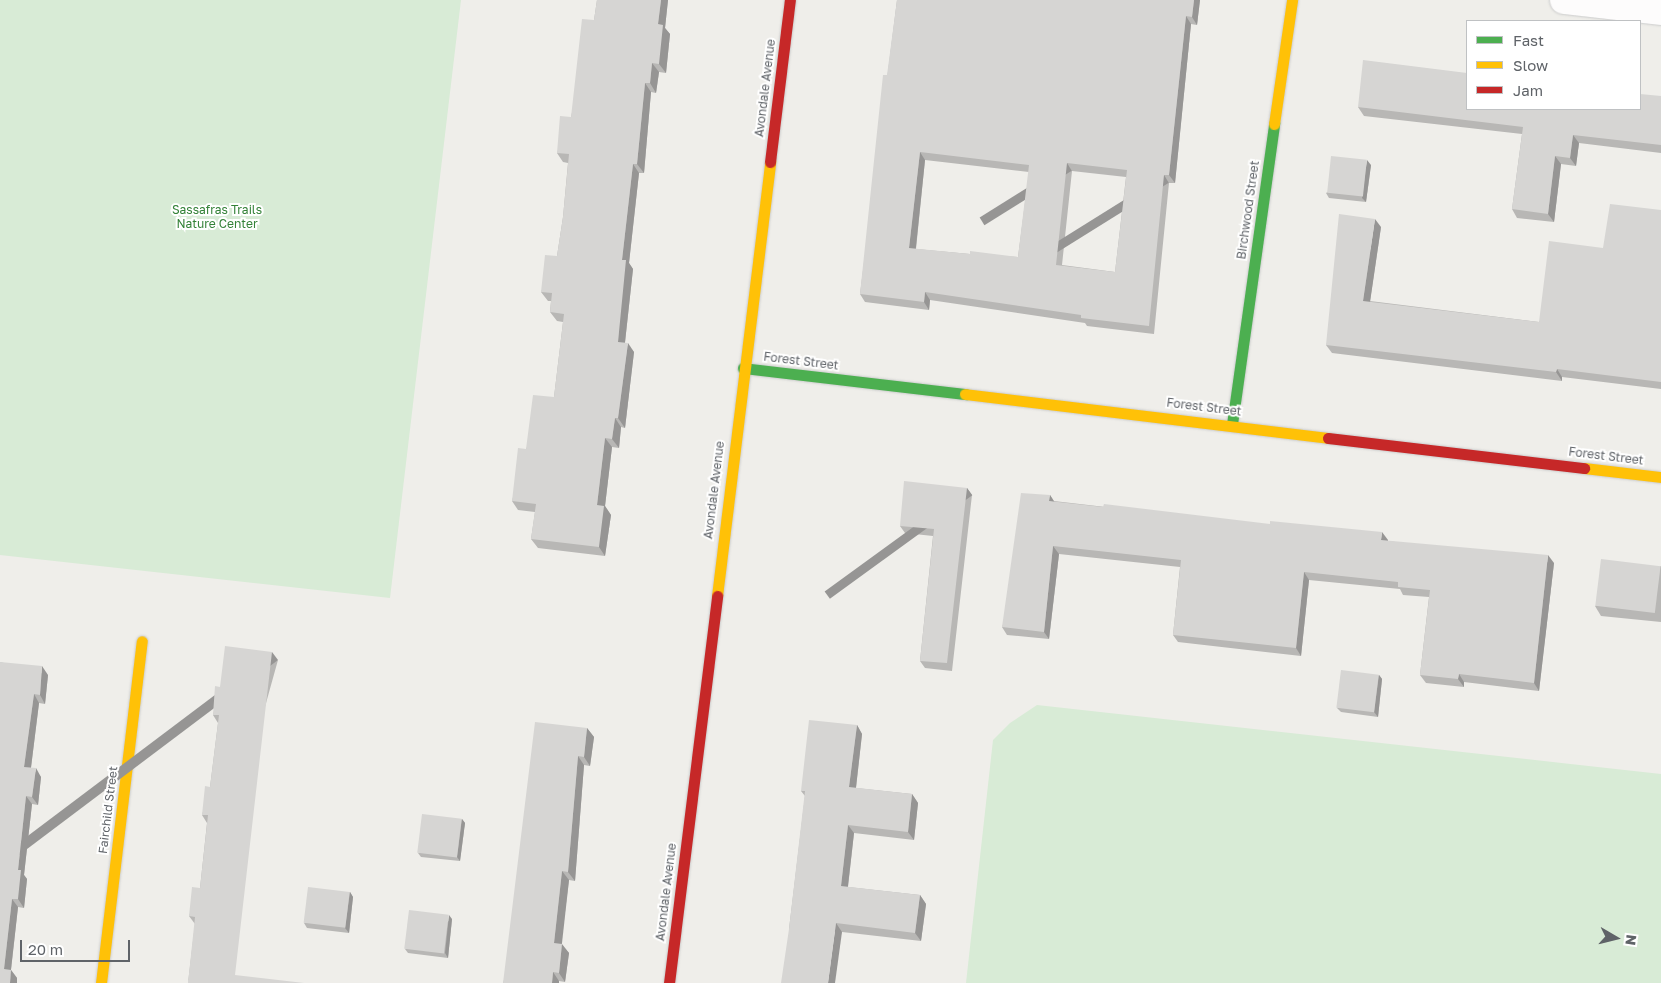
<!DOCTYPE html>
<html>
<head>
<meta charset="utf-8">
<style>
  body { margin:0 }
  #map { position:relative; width:1661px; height:983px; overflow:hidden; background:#efeeea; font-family:"Golos Text",sans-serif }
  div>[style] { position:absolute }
  .green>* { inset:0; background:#d8ebd6 }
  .roads { filter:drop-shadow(0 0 1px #cbcccc) drop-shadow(0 0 1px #cbcccc) }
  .street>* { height:28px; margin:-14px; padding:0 14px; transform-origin:14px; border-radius:14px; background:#fdfcfc }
  .fast>* { height:11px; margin:-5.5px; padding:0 5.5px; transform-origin:5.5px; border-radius:5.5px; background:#4caf50 }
  .slow>* { height:11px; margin:-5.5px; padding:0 5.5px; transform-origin:5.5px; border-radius:5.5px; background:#ffc107 }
  .jam>* { height:11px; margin:-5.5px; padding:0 5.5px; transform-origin:5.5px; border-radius:5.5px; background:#c62828 }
  .wall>* { inset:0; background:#b8b7b5 }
  .shaded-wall>* { inset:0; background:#969594; transform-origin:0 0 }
  .building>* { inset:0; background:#d6d5d3; transform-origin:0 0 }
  span { translate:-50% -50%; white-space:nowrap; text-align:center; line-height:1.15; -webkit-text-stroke:4px #fff; paint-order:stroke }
  .street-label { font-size:12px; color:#5f6368 }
  .park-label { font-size:12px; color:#348238 }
  .legend { position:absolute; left:1466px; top:20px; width:175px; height:90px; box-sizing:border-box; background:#fff; border:1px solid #bfc1c3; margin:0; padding:6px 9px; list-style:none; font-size:15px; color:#5f6368 }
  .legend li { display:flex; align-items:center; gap:10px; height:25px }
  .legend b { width:25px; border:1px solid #bfc1c3 }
  .north { position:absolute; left:1591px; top:913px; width:50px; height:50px; -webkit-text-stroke:4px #fff; paint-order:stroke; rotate:98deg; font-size:14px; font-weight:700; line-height:20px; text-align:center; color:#5f6368 }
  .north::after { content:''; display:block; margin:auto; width:18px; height:22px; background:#5f6368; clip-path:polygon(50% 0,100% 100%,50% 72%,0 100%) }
  .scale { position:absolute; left:20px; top:940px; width:110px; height:22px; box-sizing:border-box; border:2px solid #5f6368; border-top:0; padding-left:6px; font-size:15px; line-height:18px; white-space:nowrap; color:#5f6368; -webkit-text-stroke:4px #fff; paint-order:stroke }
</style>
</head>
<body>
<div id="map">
  <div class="green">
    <i style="clip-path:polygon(0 0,461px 0,390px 598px,0 555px)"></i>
    <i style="clip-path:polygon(1037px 705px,1661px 774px,1661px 983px,966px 983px,993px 740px,1010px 723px)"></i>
  </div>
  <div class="roads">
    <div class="street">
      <i style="left:1564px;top:0;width:98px;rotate:6.5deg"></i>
    </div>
    <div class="fast">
      <i style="left:743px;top:368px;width:224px;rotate:6.7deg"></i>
      <i style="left:1232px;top:424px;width:303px;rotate:-82deg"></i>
    </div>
    <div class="slow">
      <i style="left:1274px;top:124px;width:125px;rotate:-81.7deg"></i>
      <i style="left:965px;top:394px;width:366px;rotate:6.9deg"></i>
      <i style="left:1584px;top:468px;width:78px;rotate:6.7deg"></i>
      <i style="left:717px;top:596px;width:437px;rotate:-83deg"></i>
      <i style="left:101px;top:983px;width:344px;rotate:-83.2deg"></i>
    </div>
    <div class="jam">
      <i style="left:770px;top:162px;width:163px;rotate:-83deg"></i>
      <i style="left:1328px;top:438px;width:258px;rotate:6.7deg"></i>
      <i style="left:669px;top:983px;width:390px;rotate:-82.9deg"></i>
    </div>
  </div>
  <div class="wall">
    <i style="clip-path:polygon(597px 0,668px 0,665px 28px,670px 34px,666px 73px,659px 72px,656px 93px,651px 92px,644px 173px,639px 173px,629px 263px,633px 269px,625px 343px,634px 352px,625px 428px,621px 427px,619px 448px,612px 447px,605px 506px,611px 515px,605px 556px,538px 548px,531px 539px,535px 512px,518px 510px,512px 501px,526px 449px,554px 397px,563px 322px,557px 321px,550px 312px,551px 301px,548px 301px,541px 292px,557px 256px,563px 217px,568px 163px,563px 162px,557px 153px,571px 117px,594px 20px)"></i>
    <i style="clip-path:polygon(evenodd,897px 0,1200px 0,1197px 25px,1191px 24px,1175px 183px,1169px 183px,1154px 334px,1087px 326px,1085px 323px,930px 300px,929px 310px,865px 302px,860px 294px,897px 0,925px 160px,1029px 172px,1018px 257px,970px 254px,916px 249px,925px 160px,897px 0,1072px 171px,1126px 177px,1115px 272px,1062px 265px,1072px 171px)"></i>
    <i style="clip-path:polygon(1661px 96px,1661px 153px,1579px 143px,1576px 166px,1561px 164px,1554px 222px,1517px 218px,1512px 209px,1522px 134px,1364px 116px,1358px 107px,1467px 109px)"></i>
    <i style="clip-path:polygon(1371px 165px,1366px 202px,1329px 198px,1326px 193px)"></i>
    <i style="clip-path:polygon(1661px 210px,1661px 389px,1562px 377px,1562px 381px,1332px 353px,1326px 345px,1381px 227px,1370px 301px,1539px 322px,1603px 248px)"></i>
    <i style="clip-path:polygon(967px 488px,972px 495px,952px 671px,925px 668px,920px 661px,933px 536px,905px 533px,900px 526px)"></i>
    <i style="clip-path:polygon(1050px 495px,1054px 501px,1388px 540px,1388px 541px,1554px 563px,1539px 691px,1464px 682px,1464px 687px,1426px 683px,1420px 675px,1429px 597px,1403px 595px,1400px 589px,1309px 580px,1301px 656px,1178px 642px,1173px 635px,1180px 567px,1059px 554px,1049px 639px,1007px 635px,1002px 627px)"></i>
    <i style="clip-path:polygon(1661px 566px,1661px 622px,1601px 616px,1595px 606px)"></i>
    <i style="clip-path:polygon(278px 660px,188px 983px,195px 924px,189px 916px,200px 888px,207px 823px,202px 815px,210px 787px,218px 723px,213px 715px,220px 687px)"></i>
    <i style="clip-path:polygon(0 662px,48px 675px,45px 704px,39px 703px,31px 768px,41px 777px,38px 805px,32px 804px,24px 875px,27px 879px,24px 908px,18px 907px,11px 970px,17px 978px,17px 983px,0 983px)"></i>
    <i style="clip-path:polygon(1379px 675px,1382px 679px,1378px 717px,1341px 712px,1337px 708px)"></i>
    <i style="clip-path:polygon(857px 725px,862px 734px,856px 788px,912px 794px,918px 803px,914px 840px,854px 833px,848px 887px,920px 895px,926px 904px,921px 941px,842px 932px,789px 929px,805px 796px,801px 791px)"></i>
    <i style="clip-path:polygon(587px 728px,594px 737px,590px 766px,584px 765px,575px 881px,569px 880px,561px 944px,569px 953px,565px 982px,559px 981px,559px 983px,503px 983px)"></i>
    <i style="clip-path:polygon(462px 819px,465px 823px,460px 861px,421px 857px,418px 853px)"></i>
    <i style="clip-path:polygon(350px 892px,353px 897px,349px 933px,307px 928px,304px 923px)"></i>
    <i style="clip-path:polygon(452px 919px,448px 958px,408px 953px,405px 949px)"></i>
  </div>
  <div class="shaded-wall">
    <i style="clip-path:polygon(661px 0,668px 0,665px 28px,670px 34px,666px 73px,659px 64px,658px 24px)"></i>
    <i style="clip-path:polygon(1194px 0,1200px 0,1197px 25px,1192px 17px)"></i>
    <i style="clip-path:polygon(1186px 16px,1191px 24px,1175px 183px,1169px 175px)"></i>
    <i style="clip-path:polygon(652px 63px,659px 72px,656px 93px,650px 83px)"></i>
    <i style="clip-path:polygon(645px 83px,651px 92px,644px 173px,637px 164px)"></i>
    <i style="clip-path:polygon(1573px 135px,1579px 143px,1576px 166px,1570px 158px)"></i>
    <i style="clip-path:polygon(920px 152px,925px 160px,915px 256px,909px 248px)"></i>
    <i style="clip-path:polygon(1555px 156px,1561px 164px,1554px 222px,1548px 214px)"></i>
    <i style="clip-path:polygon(1367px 160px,1371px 165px,1366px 202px,1362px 198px)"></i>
    <i style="left:1067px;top:163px;width:9px;height:103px;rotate:58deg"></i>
    <i style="clip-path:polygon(633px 164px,639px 173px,629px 263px,633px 269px,624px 351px,618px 342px,622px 260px)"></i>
    <i style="left:1164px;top:175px;width:9px;height:152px;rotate:58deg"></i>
    <i style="clip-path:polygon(1375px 219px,1381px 227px,1369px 309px,1363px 301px)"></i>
    <i style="clip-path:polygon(925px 292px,930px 300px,929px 310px,924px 302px)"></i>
    <i style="clip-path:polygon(628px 343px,634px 352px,625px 428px,618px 418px)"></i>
    <i style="clip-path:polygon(1557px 369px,1562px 377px,1562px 381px,1556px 372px)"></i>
    <i style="clip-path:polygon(615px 418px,621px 427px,619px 448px,612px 439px)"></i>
    <i style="clip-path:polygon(605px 438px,612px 447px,605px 506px,611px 515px,605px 556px,599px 547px,597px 505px)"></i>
    <i style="left:967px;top:488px;width:9px;height:176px;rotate:54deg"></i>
    <i style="clip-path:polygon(1050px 495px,1055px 503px,1049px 501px)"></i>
    <i style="clip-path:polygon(1382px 532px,1388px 540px,1387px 548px,1381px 540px)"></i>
    <i style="clip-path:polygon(1053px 546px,1059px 554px,1049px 639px,1044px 632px)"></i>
    <i style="clip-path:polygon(1548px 555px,1554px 563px,1539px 691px,1534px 683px)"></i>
    <i style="clip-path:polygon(1304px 572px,1309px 580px,1301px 656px,1296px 648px)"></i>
    <i style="left:272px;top:652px;width:10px;height:325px;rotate:53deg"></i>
    <i style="clip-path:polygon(42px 666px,48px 675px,45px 704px,40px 695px)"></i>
    <i style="clip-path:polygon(1459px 674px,1464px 682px,1464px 687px,1458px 679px)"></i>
    <i style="clip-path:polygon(1379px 675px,1382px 679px,1378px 717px,1374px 712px)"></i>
    <i style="clip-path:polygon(34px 694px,39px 703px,30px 775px,24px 767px)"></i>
    <i style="clip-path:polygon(857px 725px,862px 734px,855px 796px,849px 787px)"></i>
    <i style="clip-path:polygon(587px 728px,594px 737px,590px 766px,584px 757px)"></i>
    <i style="clip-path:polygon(578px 756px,584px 765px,575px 881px,568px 872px)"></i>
    <i style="clip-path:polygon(36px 768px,41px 777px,38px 805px,32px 797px)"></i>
    <i style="clip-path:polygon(912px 794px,918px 803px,914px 840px,908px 832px)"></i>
    <i style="clip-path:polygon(26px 796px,32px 804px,24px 875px,27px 879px,24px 908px,18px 899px,18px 870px)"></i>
    <i style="clip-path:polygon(462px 819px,465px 823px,460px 861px,457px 857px)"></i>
    <i style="clip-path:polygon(848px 825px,854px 833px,847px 894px,841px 886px)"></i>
    <i style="clip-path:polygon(562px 871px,569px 880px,561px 952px,554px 943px)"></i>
    <i style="clip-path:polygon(350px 892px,353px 897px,349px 933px,345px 928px)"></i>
    <i style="clip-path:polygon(920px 895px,926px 904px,921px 941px,915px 933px)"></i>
    <i style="clip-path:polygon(12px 899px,18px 907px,10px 978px,4px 969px)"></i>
    <i style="clip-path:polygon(449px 915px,452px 919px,448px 958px,445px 953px)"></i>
    <i style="clip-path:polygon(836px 923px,842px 932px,835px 983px,828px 983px)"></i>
    <i style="clip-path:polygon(562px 944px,569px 953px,565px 982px,559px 973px)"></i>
    <i style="clip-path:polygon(11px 970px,17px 978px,17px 983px,10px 983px)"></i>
    <i style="clip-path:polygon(553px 972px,559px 981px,559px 983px,552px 983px)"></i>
  </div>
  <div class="building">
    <i style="clip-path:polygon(597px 0,661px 0,658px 24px,663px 25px,659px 64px,652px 63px,650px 83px,645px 83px,637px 164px,633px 164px,622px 260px,626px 260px,618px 342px,628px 343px,618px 418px,615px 418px,612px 439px,605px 438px,597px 505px,604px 506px,599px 547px,531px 539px,536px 504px,512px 501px,518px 448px,526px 449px,533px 395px,554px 397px,564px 314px,550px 312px,552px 293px,541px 292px,545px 255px,557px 256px,563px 217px,569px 154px,557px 153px,560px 116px,571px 117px,582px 19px,594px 20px)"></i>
    <i style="clip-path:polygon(evenodd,897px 0,1194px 0,1192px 17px,1186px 16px,1169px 175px,1164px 175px,1149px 326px,1081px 318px,1081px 315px,925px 292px,924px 302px,860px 294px,883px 75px,887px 75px,897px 0,920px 152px,1029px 165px,1018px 257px,970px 251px,970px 254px,909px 248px,920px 152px,897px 0,1067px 163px,1127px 170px,1115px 272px,1056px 265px,1067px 163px)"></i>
    <i style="clip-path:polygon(1363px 60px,1467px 73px,1467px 109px,1640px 109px,1640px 94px,1661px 96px,1661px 145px,1573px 135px,1570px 158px,1555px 156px,1548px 214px,1512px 209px,1523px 127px,1358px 107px)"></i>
    <i style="left:1331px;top:156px;width:36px;height:37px;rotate:6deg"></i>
    <i style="clip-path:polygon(1610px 204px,1661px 210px,1661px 382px,1557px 369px,1556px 372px,1326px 345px,1339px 214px,1375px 219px,1363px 301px,1539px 322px,1549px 241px,1603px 248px)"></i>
    <i style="clip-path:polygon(904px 481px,967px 488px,947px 663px,920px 661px,934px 529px,900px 526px)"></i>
    <i style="clip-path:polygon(1021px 493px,1050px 495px,1049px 501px,1103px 507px,1104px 504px,1270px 524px,1270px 521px,1382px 532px,1381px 540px,1548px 555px,1534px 683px,1459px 674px,1458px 679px,1420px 675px,1430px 590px,1398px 587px,1398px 582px,1304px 572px,1296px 648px,1173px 635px,1181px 560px,1053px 546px,1044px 632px,1002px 627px)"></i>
    <i style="left:1601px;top:559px;width:60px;height:47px;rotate:7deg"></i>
    <i style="clip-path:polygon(225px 646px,272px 652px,235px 975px,304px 983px,188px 983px,195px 917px,189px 916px,192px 887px,200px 888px,208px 815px,202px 815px,205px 786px,210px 787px,219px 715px,213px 715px,215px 686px,220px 687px)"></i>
    <i style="clip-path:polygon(0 662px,42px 666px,40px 695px,34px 694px,24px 767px,36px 768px,32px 797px,26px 796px,18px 870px,21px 870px,18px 899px,12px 899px,4px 969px,11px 970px,10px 983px,0 983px)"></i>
    <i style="left:1341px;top:670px;width:38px;height:38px;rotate:7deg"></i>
    <i style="clip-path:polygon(809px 720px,857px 725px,849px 787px,912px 794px,908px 832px,848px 825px,841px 886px,920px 895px,915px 933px,836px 923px,828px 983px,781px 983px,789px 929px,805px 791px,801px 791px)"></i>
    <i style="clip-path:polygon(535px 722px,587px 728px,584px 757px,578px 756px,568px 872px,562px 871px,554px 943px,562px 944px,559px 973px,553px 972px,552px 983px,503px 983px)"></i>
    <i style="left:422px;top:814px;width:40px;height:39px;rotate:7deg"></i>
    <i style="left:308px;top:887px;width:42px;height:36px;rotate:7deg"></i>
    <i style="left:409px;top:910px;width:40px;height:39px;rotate:7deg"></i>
  </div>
  <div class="street-label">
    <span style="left:765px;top:88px;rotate:-83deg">Avondale Avenue</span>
    <span style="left:1248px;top:210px;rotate:-82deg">Birchwood Street</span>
    <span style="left:801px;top:361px;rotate:7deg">Forest Street</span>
    <span style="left:1204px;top:407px;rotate:7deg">Forest Street</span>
    <span style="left:1606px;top:456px;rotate:7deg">Forest Street</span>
    <span style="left:714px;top:490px;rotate:-83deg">Avondale Avenue</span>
    <span style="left:108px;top:810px;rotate:-83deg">Fairchild Street</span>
    <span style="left:666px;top:892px;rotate:-83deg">Avondale Avenue</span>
  </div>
  <div class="park-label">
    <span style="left:217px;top:217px">Sassafras Trails<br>Nature Center</span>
  </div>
  <ul class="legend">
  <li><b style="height:6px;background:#4caf50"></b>Fast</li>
  <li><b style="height:6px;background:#ffc107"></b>Slow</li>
  <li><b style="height:6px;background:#c62828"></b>Jam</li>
  </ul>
  <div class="north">N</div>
  <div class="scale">20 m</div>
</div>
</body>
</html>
